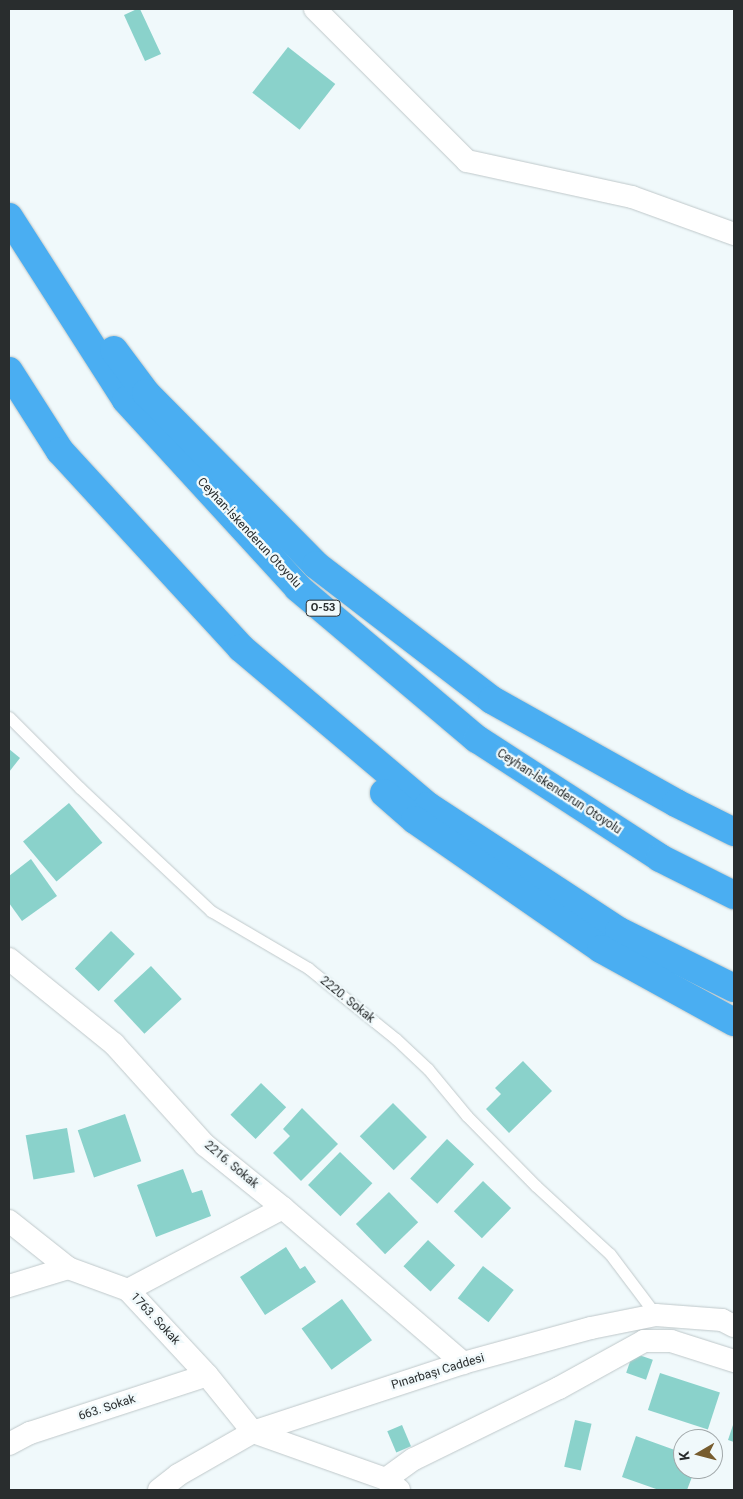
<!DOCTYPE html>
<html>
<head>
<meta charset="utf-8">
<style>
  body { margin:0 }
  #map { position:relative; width:743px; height:1499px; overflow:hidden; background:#f0f9fb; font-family:Roboto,sans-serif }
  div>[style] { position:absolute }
  .building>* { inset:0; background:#8ad2cb; transform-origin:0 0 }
  .roads { filter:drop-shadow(0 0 1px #bfc8ca) drop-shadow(0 0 1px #bfc8ca) }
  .service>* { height:11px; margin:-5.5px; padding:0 5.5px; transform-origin:5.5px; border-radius:5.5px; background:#fff }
  .minor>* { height:22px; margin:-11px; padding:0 11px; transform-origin:11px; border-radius:11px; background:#fff }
  .motorway>* { height:28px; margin:-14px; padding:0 14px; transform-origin:14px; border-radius:14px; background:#4aaef2 }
  span { translate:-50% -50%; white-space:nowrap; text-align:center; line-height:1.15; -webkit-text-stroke:4.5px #f0f9fb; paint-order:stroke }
  .shield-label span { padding:1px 4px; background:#f0f9fb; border:1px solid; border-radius:4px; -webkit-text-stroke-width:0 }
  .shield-label { font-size:11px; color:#292d2e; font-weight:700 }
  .street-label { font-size:12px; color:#292d2e }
  .frame { position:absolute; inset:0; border:10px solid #292d2e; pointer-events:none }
  .north { position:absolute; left:673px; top:1429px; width:50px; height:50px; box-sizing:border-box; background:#f0f9fb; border:1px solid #a0a7a9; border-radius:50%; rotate:262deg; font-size:14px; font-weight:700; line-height:20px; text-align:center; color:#292d2e }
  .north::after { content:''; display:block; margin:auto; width:18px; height:22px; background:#775d2f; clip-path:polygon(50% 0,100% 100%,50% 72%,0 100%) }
</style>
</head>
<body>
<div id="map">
  <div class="building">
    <i style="clip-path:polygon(137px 9px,140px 9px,161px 54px,145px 61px,124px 15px)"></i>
    <i style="left:288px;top:47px;width:60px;height:58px;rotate:38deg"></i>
    <i style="clip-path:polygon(9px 749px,20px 758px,9px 772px)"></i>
    <i style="left:69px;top:803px;width:52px;height:60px;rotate:50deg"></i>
    <i style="clip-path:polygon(31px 859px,57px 896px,22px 921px,9px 903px,9px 876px)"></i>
    <i style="left:111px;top:931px;width:33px;height:52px;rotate:44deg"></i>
    <i style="left:151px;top:966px;width:45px;height:51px;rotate:47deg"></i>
    <i style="clip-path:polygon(523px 1061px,552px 1091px,509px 1133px,486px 1109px,501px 1094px,495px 1088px)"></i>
    <i style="left:261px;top:1083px;width:35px;height:44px;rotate:44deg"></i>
    <i style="left:393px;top:1103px;width:48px;height:47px;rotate:45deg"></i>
    <i style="clip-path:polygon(302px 1108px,338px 1144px,301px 1181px,273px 1153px,290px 1136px,283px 1129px)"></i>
    <i style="left:125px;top:1114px;width:50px;height:50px;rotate:71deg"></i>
    <i style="left:67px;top:1128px;width:45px;height:42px;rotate:80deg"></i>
    <i style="left:447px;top:1139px;width:37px;height:54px;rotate:43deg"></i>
    <i style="left:340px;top:1152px;width:45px;height:46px;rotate:44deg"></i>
    <i style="clip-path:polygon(183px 1169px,192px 1193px,202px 1190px,211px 1216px,156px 1237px,137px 1185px)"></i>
    <i style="left:483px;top:1181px;width:39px;height:42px;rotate:44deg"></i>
    <i style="left:389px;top:1192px;width:42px;height:46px;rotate:46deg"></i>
    <i style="left:428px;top:1240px;width:37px;height:36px;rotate:43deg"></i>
    <i style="clip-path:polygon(286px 1247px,300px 1269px,305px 1266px,316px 1282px,265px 1315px,240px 1277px)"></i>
    <i style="left:483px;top:1266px;width:39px;height:41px;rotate:38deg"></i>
    <i style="left:342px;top:1299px;width:51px;height:50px;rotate:54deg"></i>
    <i style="left:633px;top:1353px;width:21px;height:21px;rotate:19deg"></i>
    <i style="left:660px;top:1373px;width:63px;height:39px;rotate:18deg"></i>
    <i style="left:575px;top:1420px;width:17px;height:48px;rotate:13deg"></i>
    <i style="clip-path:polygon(734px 1422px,734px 1442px,728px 1440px)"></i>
    <i style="left:402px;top:1425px;width:23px;height:16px;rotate:67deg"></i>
    <i style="clip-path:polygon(636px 1436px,683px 1453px,683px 1469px,695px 1469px,687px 1490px,659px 1490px,622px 1477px)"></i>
  </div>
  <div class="roads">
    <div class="service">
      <i style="left:9px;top:717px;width:100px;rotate:45deg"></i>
      <i style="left:80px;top:788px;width:180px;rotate:43.2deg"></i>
      <i style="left:211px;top:911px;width:113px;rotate:30.4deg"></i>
      <i style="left:308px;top:968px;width:113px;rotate:38.9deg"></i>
      <i style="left:396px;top:1039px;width:44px;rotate:43.2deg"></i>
      <i style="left:428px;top:1069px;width:61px;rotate:50.3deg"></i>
      <i style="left:467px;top:1116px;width:98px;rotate:45.4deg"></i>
      <i style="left:536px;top:1186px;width:100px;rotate:42.6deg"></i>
      <i style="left:610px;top:1254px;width:76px;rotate:53deg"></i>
    </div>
    <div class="minor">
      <i style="left:315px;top:9px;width:215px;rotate:45deg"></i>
      <i style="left:467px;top:161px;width:169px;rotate:12.3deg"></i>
      <i style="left:632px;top:197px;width:109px;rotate:19.9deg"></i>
      <i style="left:9px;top:959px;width:135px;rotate:39deg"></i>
      <i style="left:114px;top:1044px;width:136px;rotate:48deg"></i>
      <i style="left:205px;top:1145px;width:100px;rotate:38.9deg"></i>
      <i style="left:283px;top:1208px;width:238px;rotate:40.7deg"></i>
      <i style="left:9px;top:1221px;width:75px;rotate:38.5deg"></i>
      <i style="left:68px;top:1268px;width:64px;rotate:20.1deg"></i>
      <i style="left:128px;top:1290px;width:116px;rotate:47.1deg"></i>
      <i style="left:207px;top:1375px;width:73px;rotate:51.1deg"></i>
      <i style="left:253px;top:1432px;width:141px;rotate:19.5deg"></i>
      <i style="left:386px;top:1479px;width:17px;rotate:40deg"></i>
      <i style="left:9px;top:1286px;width:62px;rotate:-17deg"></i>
      <i style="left:128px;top:1290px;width:175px;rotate:-27.9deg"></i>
      <i style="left:9px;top:1444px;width:24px;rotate:-28deg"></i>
      <i style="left:30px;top:1433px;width:186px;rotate:-18.1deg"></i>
      <i style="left:386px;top:1479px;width:34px;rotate:-36deg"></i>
      <i style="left:414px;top:1459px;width:161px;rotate:-26.1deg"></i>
      <i style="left:559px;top:1388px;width:97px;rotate:-28.9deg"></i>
      <i style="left:644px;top:1341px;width:27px"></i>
      <i style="left:671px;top:1341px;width:66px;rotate:17.6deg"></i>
      <i style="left:159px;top:1490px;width:24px;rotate:-38deg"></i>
      <i style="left:178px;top:1475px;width:86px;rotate:-29.8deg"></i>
      <i style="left:253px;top:1432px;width:221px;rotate:-18.2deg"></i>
      <i style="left:463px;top:1363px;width:133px;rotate:-15.3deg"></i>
      <i style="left:591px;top:1328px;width:66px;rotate:-11.3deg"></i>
      <i style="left:656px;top:1315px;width:66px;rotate:4.3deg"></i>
      <i style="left:722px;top:1320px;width:13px;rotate:27deg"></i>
    </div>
    <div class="motorway">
      <i style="left:9px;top:217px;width:217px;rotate:57.4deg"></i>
      <i style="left:126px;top:400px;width:255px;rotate:47.5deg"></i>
      <i style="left:298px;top:588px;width:234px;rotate:40.2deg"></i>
      <i style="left:477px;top:739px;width:218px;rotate:33deg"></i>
      <i style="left:660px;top:858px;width:83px;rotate:26.6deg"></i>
      <i style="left:114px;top:350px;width:54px;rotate:53.3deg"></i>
      <i style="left:146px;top:393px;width:242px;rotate:45.3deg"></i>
      <i style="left:316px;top:565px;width:222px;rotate:37.5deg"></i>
      <i style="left:492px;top:700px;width:211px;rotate:29.2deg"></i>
      <i style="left:676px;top:803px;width:65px;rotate:26.6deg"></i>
      <i style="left:9px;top:371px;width:95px;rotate:57.5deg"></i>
      <i style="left:60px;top:451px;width:268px;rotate:47.4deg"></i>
      <i style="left:241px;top:648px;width:245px;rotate:40.2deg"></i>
      <i style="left:428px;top:806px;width:228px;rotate:33.2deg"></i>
      <i style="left:619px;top:931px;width:128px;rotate:26.4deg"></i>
      <i style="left:384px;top:793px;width:41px;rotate:41.1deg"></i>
      <i style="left:415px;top:820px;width:226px;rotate:34.7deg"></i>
      <i style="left:601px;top:949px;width:152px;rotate:28.8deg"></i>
    </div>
  </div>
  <div class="shield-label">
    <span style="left:323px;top:608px">O-53</span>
  </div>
  <div class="street-label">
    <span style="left:249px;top:533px;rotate:47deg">Ceyhan-İskenderun Otoyolu</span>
    <span style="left:559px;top:792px;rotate:33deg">Ceyhan-İskenderun Otoyolu</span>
    <span style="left:347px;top:1000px;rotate:39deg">2220. Sokak</span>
    <span style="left:231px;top:1165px;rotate:40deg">2216. Sokak</span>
    <span style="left:155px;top:1319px;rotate:47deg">1763. Sokak</span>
    <span style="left:438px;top:1372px;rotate:-17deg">Pınarbaşı Caddesi</span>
    <span style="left:107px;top:1408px;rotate:-18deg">663. Sokak</span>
  </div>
  <div class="frame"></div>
  <div class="north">K</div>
</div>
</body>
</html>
